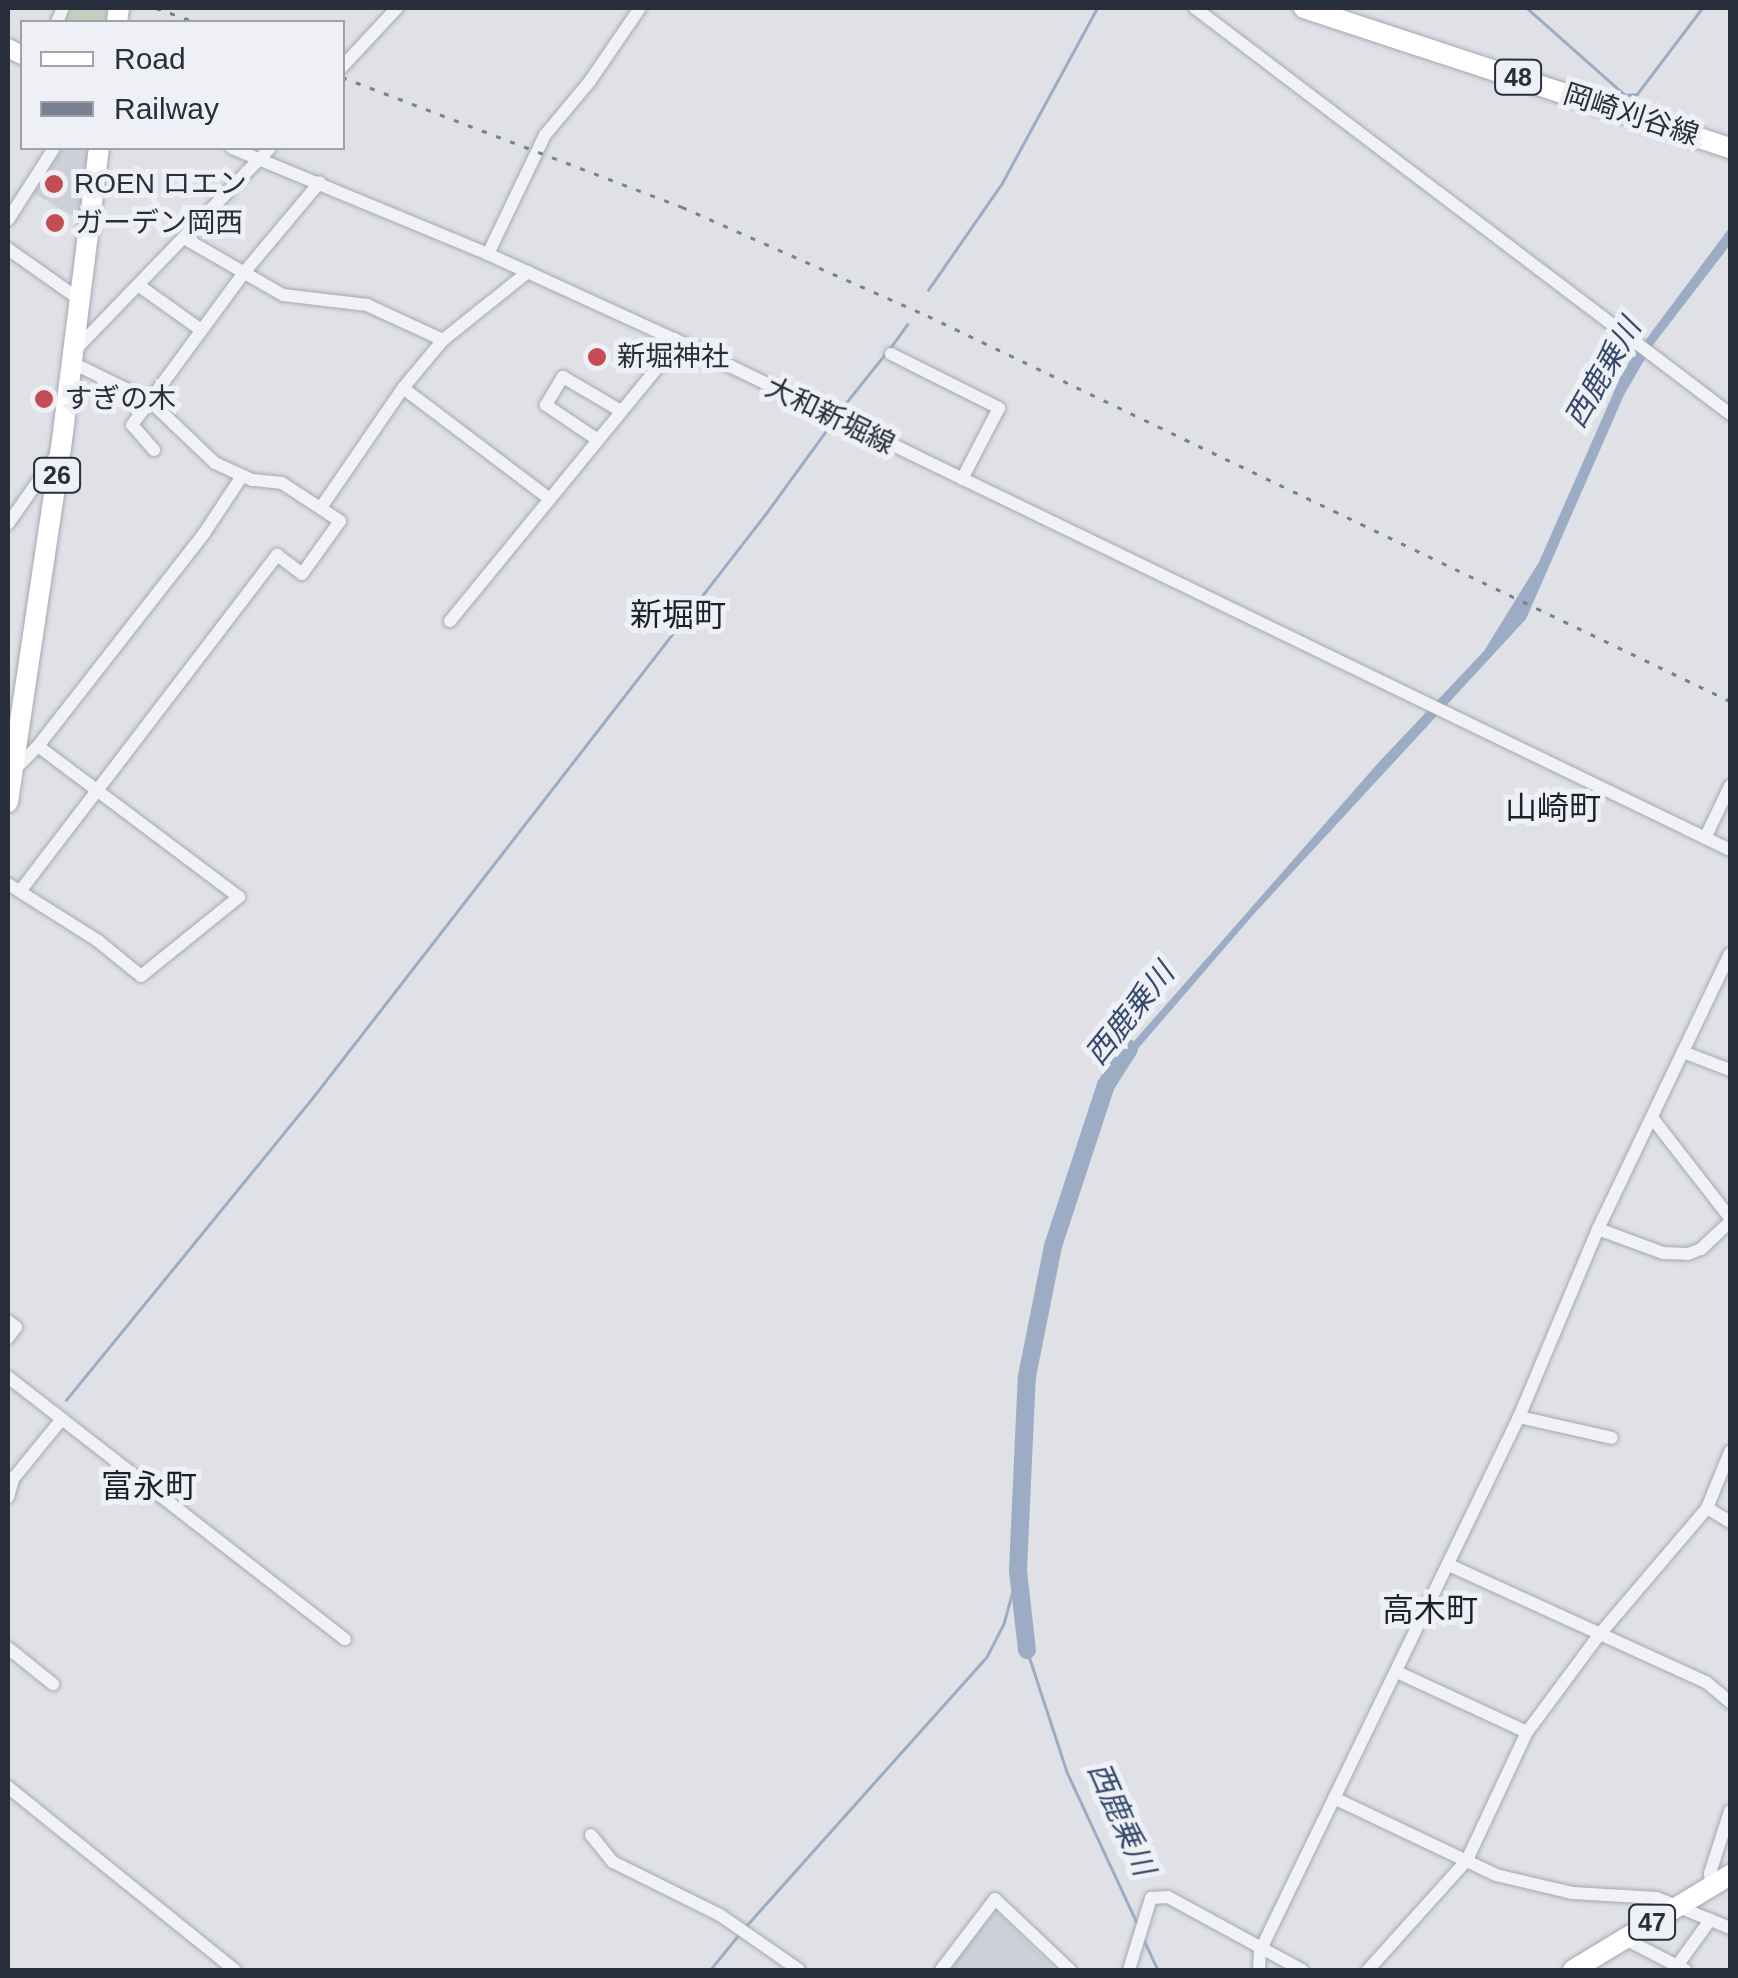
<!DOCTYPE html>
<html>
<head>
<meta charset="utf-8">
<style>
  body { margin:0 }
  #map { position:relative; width:1738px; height:1978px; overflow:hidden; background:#dfe1e7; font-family:Arial,"Noto Sans JP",sans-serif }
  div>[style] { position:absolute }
  .built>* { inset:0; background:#cdd0d9 }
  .green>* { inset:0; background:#c3d0c0 }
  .water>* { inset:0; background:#9cacc5 }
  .stream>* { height:2.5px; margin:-1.25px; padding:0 1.25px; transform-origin:1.25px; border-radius:1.25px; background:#9cacc5 }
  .river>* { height:18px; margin:-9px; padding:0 9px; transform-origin:9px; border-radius:9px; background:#9cacc5 }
  .roads { filter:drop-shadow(0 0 2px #a5a8b1) drop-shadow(0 0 2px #a5a8b1) }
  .street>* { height:12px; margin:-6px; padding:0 6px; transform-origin:6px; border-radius:6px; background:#f1f2f5 }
  .secondary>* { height:18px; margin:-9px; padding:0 9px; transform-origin:9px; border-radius:9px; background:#fff }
  .primary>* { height:20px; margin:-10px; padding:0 10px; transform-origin:10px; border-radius:10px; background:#fff }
  .rail>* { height:2.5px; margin-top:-1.25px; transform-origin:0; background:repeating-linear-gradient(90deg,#79808f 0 5px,transparent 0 15px) }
  .dots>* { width:28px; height:28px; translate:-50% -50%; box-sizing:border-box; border:5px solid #eef0f5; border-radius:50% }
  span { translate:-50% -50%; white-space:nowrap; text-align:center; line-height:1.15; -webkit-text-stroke:10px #eef0f5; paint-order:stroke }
  .shield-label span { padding:2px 8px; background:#eef0f5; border:2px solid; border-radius:8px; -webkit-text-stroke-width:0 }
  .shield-label { font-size:25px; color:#292e3d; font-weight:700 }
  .street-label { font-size:28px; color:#292e3d }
  .poi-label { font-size:28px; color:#292e3d }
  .left { translate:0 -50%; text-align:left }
  .water-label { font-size:30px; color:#364a6d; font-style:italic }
  .quarter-label { font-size:32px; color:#1b202d }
  .frame { position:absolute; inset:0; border:10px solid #292e3d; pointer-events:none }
  .legend { position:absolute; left:20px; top:20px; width:325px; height:130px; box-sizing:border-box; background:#eef0f5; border:2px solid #9fa2ab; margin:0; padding:12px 18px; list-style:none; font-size:30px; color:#292e3d }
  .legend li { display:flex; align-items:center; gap:20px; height:50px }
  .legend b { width:50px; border:2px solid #9fa2ab }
</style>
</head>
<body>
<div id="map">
  <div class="built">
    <i style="clip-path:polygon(64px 148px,90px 148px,79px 220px,32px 192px)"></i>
    <i style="clip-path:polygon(996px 1911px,1055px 1969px,948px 1970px)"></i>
  </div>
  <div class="green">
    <i style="clip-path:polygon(69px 8px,107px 8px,105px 22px,64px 22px)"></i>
  </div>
  <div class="water">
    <i style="clip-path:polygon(1730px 227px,1730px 245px,1653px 345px,1624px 395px,1526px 619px,1253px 915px,1123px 1066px,1114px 1064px,1379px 762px,1484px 651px,1539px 562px,1624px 369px)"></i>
  </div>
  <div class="stream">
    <i style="left:1527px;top:8px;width:131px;rotate:41.6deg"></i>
    <i style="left:1625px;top:95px;width:12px;rotate:-5deg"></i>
    <i style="left:1637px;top:94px;width:108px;rotate:-52.9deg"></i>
    <i style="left:928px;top:290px;width:130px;rotate:-55.3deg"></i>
    <i style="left:1002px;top:183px;width:199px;rotate:-61.5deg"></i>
    <i style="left:890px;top:348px;width:29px;rotate:-54deg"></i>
    <i style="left:837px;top:414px;width:77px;rotate:-51.3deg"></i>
    <i style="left:66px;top:1400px;width:386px;rotate:-50.8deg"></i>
    <i style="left:310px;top:1101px;width:745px;rotate:-52.19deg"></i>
    <i style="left:767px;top:512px;width:112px;rotate:-54deg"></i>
    <i style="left:1027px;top:1650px;width:128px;rotate:71.8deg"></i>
    <i style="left:1067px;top:1772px;width:166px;rotate:65.1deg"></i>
    <i style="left:745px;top:1927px;width:363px;rotate:-48.2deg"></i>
    <i style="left:987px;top:1656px;width:38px;rotate:-63deg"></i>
    <i style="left:1004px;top:1622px;width:53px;rotate:-74.6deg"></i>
    <i style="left:1144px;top:1940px;width:33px;rotate:65deg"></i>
    <i style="left:710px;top:1970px;width:48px;rotate:-51deg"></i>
  </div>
  <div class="river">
    <i style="left:1027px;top:1650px;width:80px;rotate:-96.5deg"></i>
    <i style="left:1018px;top:1571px;width:195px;rotate:-87.4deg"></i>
    <i style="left:1027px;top:1376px;width:133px;rotate:-78.7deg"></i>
    <i style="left:1053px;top:1246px;width:169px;rotate:-71.8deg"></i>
    <i style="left:1106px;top:1085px;width:43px;rotate:-57.4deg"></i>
  </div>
  <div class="roads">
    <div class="street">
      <i style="left:1195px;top:8px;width:672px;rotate:37.19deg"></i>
      <i style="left:57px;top:22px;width:15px;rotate:-67deg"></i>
      <i style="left:342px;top:67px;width:81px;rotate:-47deg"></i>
      <i style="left:232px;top:148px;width:277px;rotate:22.5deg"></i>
      <i style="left:488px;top:254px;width:205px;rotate:24.6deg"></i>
      <i style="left:674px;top:339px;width:1173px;rotate:25.82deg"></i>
      <i style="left:8px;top:220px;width:85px;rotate:-57.4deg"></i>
      <i style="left:184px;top:238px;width:114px;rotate:29.9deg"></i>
      <i style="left:283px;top:295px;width:85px;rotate:6.8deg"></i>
      <i style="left:367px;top:305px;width:84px;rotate:24.7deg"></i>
      <i style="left:8px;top:249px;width:87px;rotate:35.2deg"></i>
      <i style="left:488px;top:254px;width:132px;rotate:-64.4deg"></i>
      <i style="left:545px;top:135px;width:70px;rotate:-50.2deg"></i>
      <i style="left:590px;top:81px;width:88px;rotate:-55.6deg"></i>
      <i style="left:138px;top:285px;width:77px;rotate:35.5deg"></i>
      <i style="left:74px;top:351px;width:282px;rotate:-46deg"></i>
      <i style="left:891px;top:354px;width:121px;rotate:26.6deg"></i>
      <i style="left:999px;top:408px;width:80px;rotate:117.5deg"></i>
      <i style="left:403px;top:388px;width:184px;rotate:37.1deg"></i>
      <i style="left:598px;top:440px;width:63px;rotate:-146.1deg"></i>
      <i style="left:546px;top:405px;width:33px;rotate:-59deg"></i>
      <i style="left:563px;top:377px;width:67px;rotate:30.4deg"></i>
      <i style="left:154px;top:450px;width:33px;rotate:-131deg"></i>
      <i style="left:132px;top:425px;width:186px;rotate:-53.7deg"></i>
      <i style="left:242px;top:275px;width:121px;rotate:-50deg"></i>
      <i style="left:322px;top:506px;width:143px;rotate:-55.5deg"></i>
      <i style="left:403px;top:388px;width:62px;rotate:-50.2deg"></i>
      <i style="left:443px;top:340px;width:109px;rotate:-38.7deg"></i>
      <i style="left:8px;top:524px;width:85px;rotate:-55deg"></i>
      <i style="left:450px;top:621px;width:336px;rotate:-50.7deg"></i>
      <i style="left:663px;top:361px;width:25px;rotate:-63deg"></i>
      <i style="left:13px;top:771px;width:35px;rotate:-45deg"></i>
      <i style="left:38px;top:746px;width:271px;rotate:-52deg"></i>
      <i style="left:205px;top:532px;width:67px;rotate:-56.5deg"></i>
      <i style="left:1705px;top:838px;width:58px;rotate:-64.3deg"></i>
      <i style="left:8px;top:884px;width:107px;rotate:32.3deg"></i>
      <i style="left:98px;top:941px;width:55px;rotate:39.1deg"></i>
      <i style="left:141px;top:976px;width:126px;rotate:-38.9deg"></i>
      <i style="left:239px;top:897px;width:251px;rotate:-143.1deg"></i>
      <i style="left:21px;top:890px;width:422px;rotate:-52.6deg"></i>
      <i style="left:277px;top:555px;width:31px;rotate:37deg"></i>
      <i style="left:302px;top:574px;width:65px;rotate:-54.4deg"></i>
      <i style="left:340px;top:521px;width:69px;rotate:-146.8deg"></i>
      <i style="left:282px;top:483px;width:30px;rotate:-174deg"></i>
      <i style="left:252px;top:480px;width:41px;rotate:-155.3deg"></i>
      <i style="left:215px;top:463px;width:90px;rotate:-136.4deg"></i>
      <i style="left:150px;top:401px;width:88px;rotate:-153.7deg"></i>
      <i style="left:1683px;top:1052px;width:50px;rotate:21deg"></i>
      <i style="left:1653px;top:1119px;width:125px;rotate:52.1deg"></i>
      <i style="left:1598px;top:1229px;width:69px;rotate:20.3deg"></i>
      <i style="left:1663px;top:1253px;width:25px;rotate:2deg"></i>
      <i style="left:1688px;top:1254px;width:14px;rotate:-21deg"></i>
      <i style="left:1701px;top:1249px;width:40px;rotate:-43deg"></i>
      <i style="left:8px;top:1321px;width:10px;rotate:37deg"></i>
      <i style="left:16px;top:1327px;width:14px;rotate:126deg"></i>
      <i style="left:8px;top:1377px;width:427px;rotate:37.9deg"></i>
      <i style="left:1519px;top:1417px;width:95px;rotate:12.7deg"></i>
      <i style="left:8px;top:1497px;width:19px;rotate:-74deg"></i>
      <i style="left:13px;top:1479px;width:77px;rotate:-50.8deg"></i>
      <i style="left:1707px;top:1508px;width:27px;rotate:31deg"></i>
      <i style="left:1449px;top:1565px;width:282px;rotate:24.5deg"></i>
      <i style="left:1706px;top:1682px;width:31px;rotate:40deg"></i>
      <i style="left:8px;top:1648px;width:58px;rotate:38.7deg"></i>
      <i style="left:1397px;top:1672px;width:143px;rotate:24.8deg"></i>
      <i style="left:8px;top:1787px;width:292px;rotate:38.9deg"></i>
      <i style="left:1334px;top:1798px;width:179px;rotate:25.4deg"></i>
      <i style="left:1496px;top:1875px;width:79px;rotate:13.2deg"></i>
      <i style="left:1573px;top:1893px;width:84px;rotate:3.4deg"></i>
      <i style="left:1657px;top:1898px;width:79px;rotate:22.3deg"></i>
      <i style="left:591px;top:1835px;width:35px;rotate:51deg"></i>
      <i style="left:613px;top:1862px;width:119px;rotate:26.4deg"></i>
      <i style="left:720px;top:1915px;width:96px;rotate:34.8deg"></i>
      <i style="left:1711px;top:1886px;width:13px;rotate:-94deg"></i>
      <i style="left:1710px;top:1873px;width:65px;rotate:-72.1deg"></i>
      <i style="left:1625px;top:1939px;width:68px;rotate:27.3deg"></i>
      <i style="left:941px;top:1970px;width:89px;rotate:-52.7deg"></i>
      <i style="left:995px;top:1899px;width:103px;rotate:43.4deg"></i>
      <i style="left:1129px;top:1970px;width:75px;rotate:-73deg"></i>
      <i style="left:1151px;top:1898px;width:17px;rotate:-3deg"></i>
      <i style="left:1168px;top:1897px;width:153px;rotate:28.6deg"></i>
      <i style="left:1259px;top:1970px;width:19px;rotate:-87deg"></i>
      <i style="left:1260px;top:1951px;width:593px;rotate:-64.13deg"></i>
      <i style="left:1519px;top:1417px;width:204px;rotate:-67.2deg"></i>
      <i style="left:1598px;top:1229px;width:305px;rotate:-64.4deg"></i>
      <i style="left:1368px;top:1970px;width:148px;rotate:-48deg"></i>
      <i style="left:1467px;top:1860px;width:141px;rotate:-64.9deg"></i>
      <i style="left:1527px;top:1732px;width:121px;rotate:-53.4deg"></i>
      <i style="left:1599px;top:1635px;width:167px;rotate:-49.6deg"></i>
      <i style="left:1707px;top:1508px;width:61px;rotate:-67.7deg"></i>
      <i style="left:1674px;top:1970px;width:62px;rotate:-54.2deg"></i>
    </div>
    <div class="secondary">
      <i style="left:8px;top:48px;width:16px;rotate:27deg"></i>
    </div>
    <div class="primary">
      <i style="left:1304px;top:8px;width:448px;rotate:18.2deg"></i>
      <i style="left:117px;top:22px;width:14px;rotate:-82deg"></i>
      <i style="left:8px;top:802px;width:358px;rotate:-81.5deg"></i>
      <i style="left:61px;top:448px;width:302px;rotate:-82.8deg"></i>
      <i style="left:1573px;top:1970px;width:184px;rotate:-31.2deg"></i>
    </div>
  </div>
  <div class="rail">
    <i style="left:156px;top:8px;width:42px;rotate:19.3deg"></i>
    <i style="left:342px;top:77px;width:364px;rotate:20.9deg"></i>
    <i style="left:682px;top:207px;width:269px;rotate:23.9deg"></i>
    <i style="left:928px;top:316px;width:890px;rotate:25.64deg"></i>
  </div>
  <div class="dots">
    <i style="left:54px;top:184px;background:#c44c54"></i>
    <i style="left:55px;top:223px;background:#c44c54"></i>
    <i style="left:597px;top:357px;background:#c44c54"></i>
    <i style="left:44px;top:399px;background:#c44c54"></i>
  </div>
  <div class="shield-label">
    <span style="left:1518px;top:77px">48</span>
    <span style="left:57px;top:475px">26</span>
    <span style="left:1652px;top:1922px">47</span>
  </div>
  <div class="street-label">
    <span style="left:1631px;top:115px;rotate:18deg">岡崎刈谷線</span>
    <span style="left:830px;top:416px;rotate:26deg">大和新堀線</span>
  </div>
  <div class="poi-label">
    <span class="left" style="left:74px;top:184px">ROEN ロエン</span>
    <span class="left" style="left:75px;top:223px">ガーデン岡西</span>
    <span class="left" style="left:617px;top:357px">新堀神社</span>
    <span class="left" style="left:64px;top:399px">すぎの木</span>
  </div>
  <div class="water-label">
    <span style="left:1603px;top:373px;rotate:-60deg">西鹿乗川</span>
    <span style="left:1130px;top:1014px;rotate:-51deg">西鹿乗川</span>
    <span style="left:1121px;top:1819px;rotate:66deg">西鹿乗川</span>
  </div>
  <div class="quarter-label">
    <span style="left:678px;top:615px">新堀町</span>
    <span style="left:1553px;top:808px">山崎町</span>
    <span style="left:149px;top:1486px">富永町</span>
    <span style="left:1430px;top:1610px">高木町</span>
  </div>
  <div class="frame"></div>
  <ul class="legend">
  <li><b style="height:12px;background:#fff"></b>Road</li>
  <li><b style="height:12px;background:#79808f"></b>Railway</li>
  </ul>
</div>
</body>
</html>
